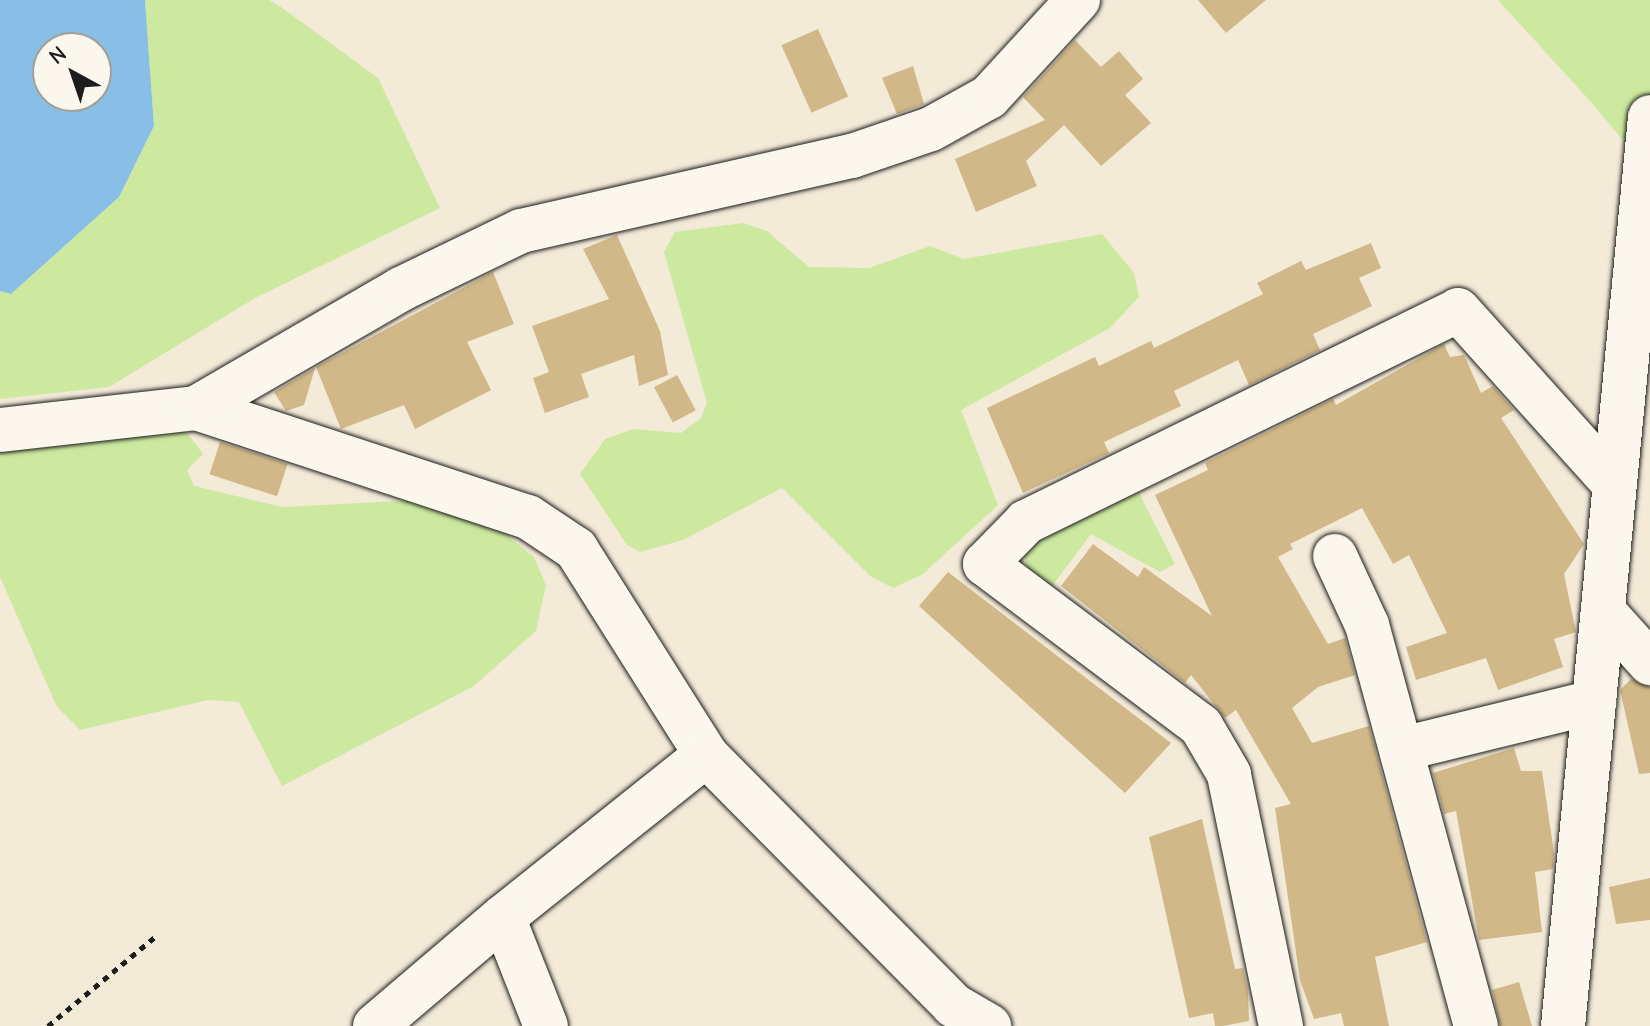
<!DOCTYPE html>
<html>
<head>
<meta charset="utf-8">
<style>
  body { margin:0 }
  #map { position:relative; width:1650px; height:1026px; overflow:hidden; background:#f3ead8; font-family:"Comic Neue",sans-serif }
  div>[style] { position:absolute }
  .green>* { inset:0; background:#cde9a0 }
  .water>* { inset:0; background:#89bfe6 }
  .building>* { inset:0; background:#d1b888; transform-origin:0 0 }
  .path>* { height:5px; margin-top:-2.5px; transform-origin:0; background:repeating-linear-gradient(90deg,#1c1c1c 0 6px,transparent 0 12px) }
  .roads { filter:drop-shadow(0 0 2px #1c1c1c) drop-shadow(0 0 2px #1c1c1c) }
  .minor>* { height:44px; margin:-22px; padding:0 22px; transform-origin:22px; border-radius:22px; background:#fbf7ec }
  span { translate:-50% -50%; white-space:nowrap; text-align:center; line-height:1.15; -webkit-text-stroke:6px #fbf7ec; paint-order:stroke }
  .north { position:absolute; left:32px; top:32px; width:80px; height:80px; box-sizing:border-box; background:#fbf7ec; border:2px solid #a29f99; border-radius:50%; rotate:320deg; font-size:22px; font-weight:700; line-height:32px; text-align:center; color:#1c1c1c }
  .north::after { content:''; display:block; margin:auto; width:28px; height:36px; background:#1c1c1c; clip-path:polygon(50% 0,100% 100%,50% 72%,0 100%) }
</style>
</head>
<body>
<div id="map">
  <div class="green">
    <i style="clip-path:polygon(145px 0,269px 0,281px 7px,378px 78px,440px 208px,257px 297px,109px 387px,0 399px,0 291px,11px 294px,119px 197px,154px 126px)"></i>
    <i style="clip-path:polygon(1498px 0,1650px 0,1650px 173px,1591px 102px)"></i>
    <i style="clip-path:polygon(743px 223px,767px 231px,809px 267px,869px 268px,930px 246px,964px 259px,1102px 234px,1134px 273px,1139px 297px,1110px 328px,961px 410px,998px 505px,923px 574px,893px 588px,870px 576px,782px 488px,683px 540px,640px 552px,627px 545px,580px 474px,605px 439px,633px 429px,681px 433px,701px 418px,707px 403px,664px 252px,675px 232px)"></i>
    <i style="clip-path:polygon(182px 426px,203px 454px,187px 470px,194px 486px,282px 507px,419px 500px,485px 518px,534px 557px,546px 585px,536px 631px,474px 686px,282px 786px,239px 702px,208px 700px,80px 730px,57px 707px,0 577px,0 446px)"></i>
    <i style="clip-path:polygon(1134px 483px,1175px 564px,1160px 572px,1091px 534px,1050px 589px,1034px 586px,1022px 550px)"></i>
  </div>
  <div class="water">
    <i style="clip-path:polygon(evenodd,0 0,145px 0,154px 126px,119px 197px,11px 294px,0 291px,0 0,48px 48px,96px 48px,96px 96px,48px 96px,48px 48px)"></i>
  </div>
  <div class="building">
    <i style="clip-path:polygon(1198px 0,1266px 0,1226px 33px)"></i>
    <i style="left:818px;top:29px;width:74px;height:40px;rotate:66deg"></i>
    <i style="clip-path:polygon(1075px 40px,1101px 67px,1119px 51px,1143px 79px,1125px 95px,1151px 123px,1101px 166px,1064px 125px,1026px 161px,1037px 186px,976px 212px,955px 159px,1045px 120px,1023px 97px)"></i>
    <i style="clip-path:polygon(913px 66px,924px 104px,897px 114px,882px 78px)"></i>
    <i style="clip-path:polygon(617px 235px,660px 331px,668px 375px,639px 386px,634px 355px,581px 374px,589px 397px,545px 413px,533px 378px,549px 372px,532px 326px,609px 299px,583px 249px)"></i>
    <i style="clip-path:polygon(1371px 243px,1381px 268px,1359px 278px,1372px 306px,1313px 334px,1320px 350px,1249px 385px,1238px 360px,1174px 391px,1181px 406px,1104px 442px,1109px 453px,1023px 493px,987px 408px,1095px 357px,1099px 366px,1151px 341px,1154px 348px,1263px 294px,1257px 283px,1301px 261px,1306px 270px)"></i>
    <i style="clip-path:polygon(493px 272px,514px 324px,467px 342px,491px 390px,415px 429px,404px 405px,341px 429px,316px 367px)"></i>
    <i style="clip-path:polygon(1444px 344px,1450px 357px,1464px 355px,1481px 393px,1493px 386px,1514px 410px,1501px 418px,1584px 544px,1564px 574px,1576px 632px,1554px 639px,1563px 667px,1498px 690px,1486px 658px,1416px 680px,1406px 647px,1447px 633px,1409px 555px,1393px 564px,1362px 508px,1290px 544px,1293px 549px,1278px 557px,1328px 644px,1345px 638px,1355px 675px,1318px 687px,1292px 708px,1312px 743px,1369px 726px,1427px 942px,1375px 957px,1389px 1026px,1344px 1026px,1341px 1013px,1314px 1019px,1300px 980px,1275px 808px,1291px 804px,1236px 710px,1225px 718px,1191px 675px,1185px 683px,1061px 586px,1093px 544px,1138px 577px,1144px 567px,1212px 616px,1155px 495px,1208px 470px,1205px 463px,1333px 399px,1336px 405px)"></i>
    <i style="clip-path:polygon(315px 368px,304px 405px,286px 411px,274px 392px)"></i>
    <i style="left:677px;top:375px;width:40px;height:26px;rotate:62deg"></i>
    <i style="left:220px;top:442px;width:71px;height:34px;rotate:18deg"></i>
    <i style="clip-path:polygon(948px 572px,1171px 743px,1125px 793px,919px 606px)"></i>
    <i style="clip-path:polygon(1631px 679px,1650px 687px,1650px 773px,1639px 774px,1620px 690px)"></i>
    <i style="clip-path:polygon(1514px 748px,1521px 771px,1542px 771px,1554px 853px,1553px 869px,1535px 872px,1542px 932px,1479px 940px,1456px 811px,1444px 814px,1433px 773px)"></i>
    <i style="clip-path:polygon(1202px 819px,1235px 969px,1243px 968px,1248px 991px,1249px 1021px,1223px 1026px,1215px 1026px,1213px 1013px,1189px 1018px,1149px 837px)"></i>
    <i style="clip-path:polygon(1650px 878px,1650px 920px,1616px 924px,1609px 887px)"></i>
    <i style="clip-path:polygon(1519px 982px,1532px 1026px,1500px 1026px,1492px 990px)"></i>
  </div>
  <div class="path">
    <i style="left:48px;top:1026px;width:141px;rotate:-39.8deg"></i>
  </div>
  <div class="roads">
    <div class="minor">
      <i style="left:196px;top:408px;width:349px;rotate:18.2deg"></i>
      <i style="left:528px;top:517px;width:58px;rotate:33.7deg"></i>
      <i style="left:576px;top:549px;width:244px;rotate:57.7deg"></i>
      <i style="left:706px;top:755px;width:260px;rotate:141.4deg"></i>
      <i style="left:0;top:430px;width:197px;rotate:-6.4deg"></i>
      <i style="left:196px;top:408px;width:237px;rotate:-30.1deg"></i>
      <i style="left:401px;top:289px;width:133px;rotate:-25.8deg"></i>
      <i style="left:521px;top:231px;width:339px;rotate:-12.8deg"></i>
      <i style="left:852px;top:156px;width:83px;rotate:-18.9deg"></i>
      <i style="left:931px;top:129px;width:66px;rotate:-28.9deg"></i>
      <i style="left:989px;top:97px;width:132px;rotate:-47.5deg"></i>
      <i style="left:1335px;top:556px;width:76px;rotate:65.1deg"></i>
      <i style="left:1367px;top:625px;width:416px;rotate:74.8deg"></i>
      <i style="left:1604px;top:612px;width:69px;rotate:48deg"></i>
      <i style="left:1402px;top:749px;width:198px;rotate:-13.8deg"></i>
      <i style="left:706px;top:755px;width:351px;rotate:45.3deg"></i>
      <i style="left:953px;top:1005px;width:42px;rotate:30.3deg"></i>
      <i style="left:375px;top:1026px;width:168px;rotate:-40.4deg"></i>
      <i style="left:503px;top:917px;width:117px;rotate:68.5deg"></i>
      <i style="left:1281px;top:1026px;width:257px;rotate:-101.7deg"></i>
      <i style="left:1229px;top:774px;width:56px;rotate:-120.3deg"></i>
      <i style="left:1201px;top:726px;width:270px;rotate:-143.1deg"></i>
      <i style="left:985px;top:564px;width:59px;rotate:-45.7deg"></i>
      <i style="left:1026px;top:522px;width:481px;rotate:-26.1deg"></i>
      <i style="left:1458px;top:310px;width:234px;rotate:48.1deg"></i>
      <i style="left:1563px;top:1026px;width:913px;rotate:-84.53deg"></i>
    </div>
  </div>
  <div class="north">N</div>
</div>
</body>
</html>
